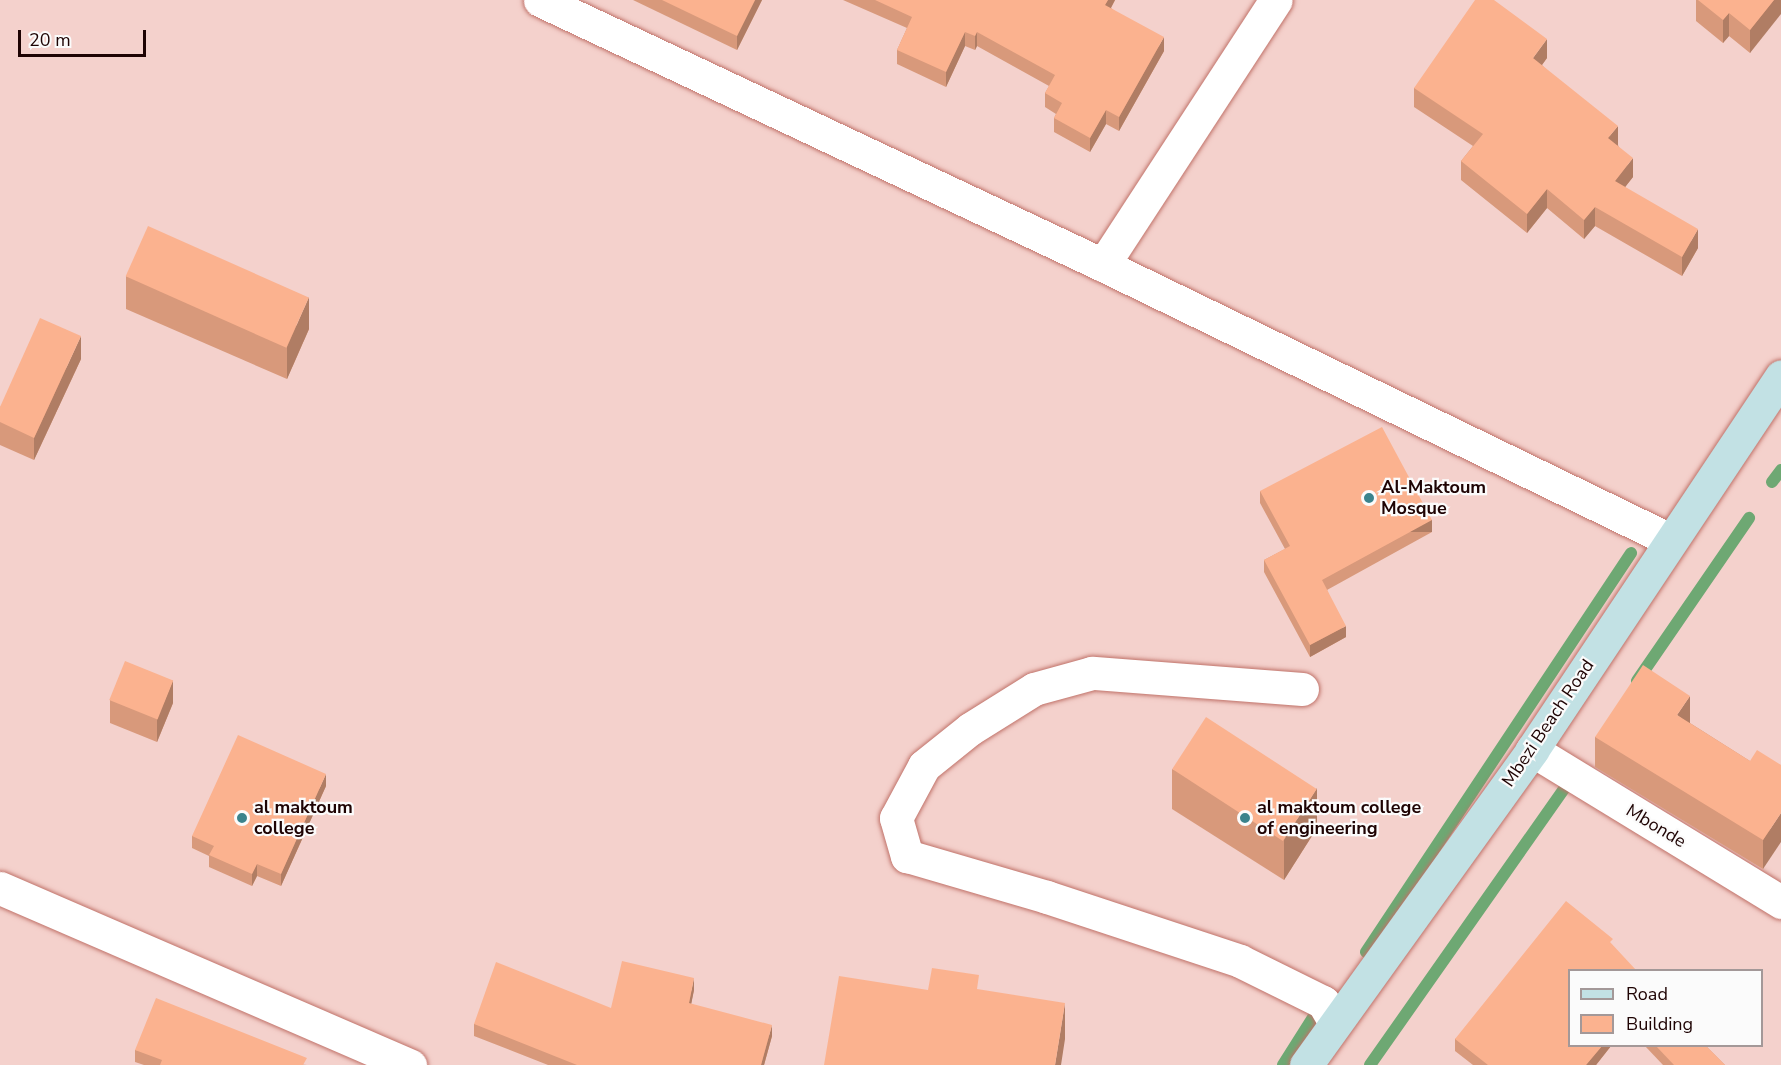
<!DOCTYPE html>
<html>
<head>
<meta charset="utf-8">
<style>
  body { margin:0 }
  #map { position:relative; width:1781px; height:1065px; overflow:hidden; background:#f4d1cc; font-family:"Nunito Sans",sans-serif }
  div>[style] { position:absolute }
  .stream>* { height:12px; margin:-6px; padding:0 6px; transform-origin:6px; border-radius:6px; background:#6ea873 }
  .roads { filter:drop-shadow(0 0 2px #c07269) drop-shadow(0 0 2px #c07269) }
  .street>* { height:33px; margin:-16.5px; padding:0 16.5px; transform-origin:16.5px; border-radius:16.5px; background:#fff }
  .secondary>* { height:33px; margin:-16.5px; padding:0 16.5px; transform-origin:16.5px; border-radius:16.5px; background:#c2e1e4 }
  .wall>* { inset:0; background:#d8997b }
  .shaded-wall>* { inset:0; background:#b07d64; transform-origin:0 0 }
  .building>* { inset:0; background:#fbb28f; transform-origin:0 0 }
  .dots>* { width:16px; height:16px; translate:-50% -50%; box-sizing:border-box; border:3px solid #fbfbfb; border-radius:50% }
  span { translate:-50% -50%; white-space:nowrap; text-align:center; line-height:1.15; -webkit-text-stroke:4.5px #fbfbfb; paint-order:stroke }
  .poi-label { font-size:18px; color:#1e0303; font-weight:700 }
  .left { translate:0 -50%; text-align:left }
  .street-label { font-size:18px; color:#1e0303 }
  .legend { position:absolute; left:1568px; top:969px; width:195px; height:78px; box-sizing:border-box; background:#fbfbfb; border:2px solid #a39898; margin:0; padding:8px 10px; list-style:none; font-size:18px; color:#1e0303 }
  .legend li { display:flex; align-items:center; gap:12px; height:30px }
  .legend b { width:30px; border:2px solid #a39898 }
  .scale { position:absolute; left:18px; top:30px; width:128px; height:27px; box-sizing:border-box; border:3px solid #1e0303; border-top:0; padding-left:8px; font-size:18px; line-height:21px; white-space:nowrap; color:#1e0303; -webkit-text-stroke:4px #fbfbfb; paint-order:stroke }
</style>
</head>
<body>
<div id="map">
  <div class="stream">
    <i style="left:1772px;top:482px;width:15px;rotate:-53deg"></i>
    <i style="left:1637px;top:681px;width:198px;rotate:-55.5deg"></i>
    <i style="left:1366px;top:952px;width:479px;rotate:-56.4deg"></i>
    <i style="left:1283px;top:1065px;width:71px;rotate:-57.7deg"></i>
    <i style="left:1370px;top:1065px;width:339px;rotate:-54.9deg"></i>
  </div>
  <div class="roads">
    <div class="street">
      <i style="left:540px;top:0;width:622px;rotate:25.21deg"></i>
      <i style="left:1103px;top:265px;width:630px;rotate:25.87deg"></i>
      <i style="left:1103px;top:265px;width:316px;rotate:-56.9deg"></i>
      <i style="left:1302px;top:689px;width:211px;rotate:-175.6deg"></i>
      <i style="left:1092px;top:673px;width:60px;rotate:164.6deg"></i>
      <i style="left:1034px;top:689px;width:75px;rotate:148deg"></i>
      <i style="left:970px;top:729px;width:59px;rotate:141.2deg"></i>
      <i style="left:924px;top:766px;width:59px;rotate:118.3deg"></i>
      <i style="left:896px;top:818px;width:40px;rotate:74deg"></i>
      <i style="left:907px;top:856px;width:146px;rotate:16.3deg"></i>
      <i style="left:1047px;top:897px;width:203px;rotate:18.3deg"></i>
      <i style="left:1240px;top:961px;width:93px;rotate:26.3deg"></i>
      <i style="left:1323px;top:1002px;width:22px;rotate:60deg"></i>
      <i style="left:1532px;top:750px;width:292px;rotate:31.4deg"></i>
      <i style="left:0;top:888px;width:447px;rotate:23.4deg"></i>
    </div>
    <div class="secondary">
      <i style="left:1306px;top:1065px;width:388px;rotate:-54.3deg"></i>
      <i style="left:1532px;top:750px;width:449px;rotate:-56.3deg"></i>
    </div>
  </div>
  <div class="wall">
    <i style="clip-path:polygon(633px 0,762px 0,737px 50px)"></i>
    <i style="clip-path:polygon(843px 0,1115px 0,1111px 8px,1164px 51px,1119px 131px,1106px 124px,1090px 152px,1054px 132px,1054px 118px,1056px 114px,1045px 107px,1045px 93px,1049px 86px,977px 46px,975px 50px,965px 46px,946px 87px,897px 64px,897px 50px,907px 28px)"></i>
    <i style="clip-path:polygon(1696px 0,1781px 0,1750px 53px,1729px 36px,1723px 43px,1696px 21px)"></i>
    <i style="clip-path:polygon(1547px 58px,1542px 65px,1618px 145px,1633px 177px,1625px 187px,1698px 248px,1682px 276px,1595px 226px,1584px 239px,1547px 208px,1527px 233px,1461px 180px,1461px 161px,1473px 146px,1414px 107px,1414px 88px)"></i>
    <i style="clip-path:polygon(126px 276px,309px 329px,287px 379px,126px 309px)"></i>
    <i style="clip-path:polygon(81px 359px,34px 460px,0 445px,0 407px)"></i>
    <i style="clip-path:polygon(1260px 491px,1432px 532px,1327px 590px,1346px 637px,1310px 657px,1264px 572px,1264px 560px,1285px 549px,1260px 503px)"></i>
    <i style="clip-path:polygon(110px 700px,173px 703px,157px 742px,110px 723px)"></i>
    <i style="clip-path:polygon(1690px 723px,1750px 761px,1781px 765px,1763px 869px,1595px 767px,1595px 737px)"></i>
    <i style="clip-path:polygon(1172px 769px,1317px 828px,1284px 880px,1172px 809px)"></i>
    <i style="clip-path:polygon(326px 786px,281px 886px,257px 876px,252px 886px,209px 867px,209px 856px,192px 848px,192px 836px)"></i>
    <i style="clip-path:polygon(1613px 946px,1611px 1046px,1596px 1065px,1473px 1065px,1455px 1051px,1455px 1039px)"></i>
    <i style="clip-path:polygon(694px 990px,691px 1004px,772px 1036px,764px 1065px,548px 1065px,474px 1036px,474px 1024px,611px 1008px)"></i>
    <i style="clip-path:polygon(1645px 1046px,1706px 1046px,1725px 1065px,1663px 1065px)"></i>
    <i style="clip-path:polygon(135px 1050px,307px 1065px,144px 1065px,135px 1062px)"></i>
  </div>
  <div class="shaded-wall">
    <i style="clip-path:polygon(755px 0,762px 0,737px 50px,737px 36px)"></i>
    <i style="clip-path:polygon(1108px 0,1115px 0,1105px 19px,1105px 5px)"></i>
    <i style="clip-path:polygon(1774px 0,1781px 0,1781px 14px,1750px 53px,1750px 30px)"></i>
    <i style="clip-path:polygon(1729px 13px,1729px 36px,1723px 43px,1723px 20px)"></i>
    <i style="clip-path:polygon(965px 32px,965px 46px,946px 87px,946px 72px)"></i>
    <i style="clip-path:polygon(977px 32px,977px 46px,975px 50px,975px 36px)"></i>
    <i style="clip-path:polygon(1164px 37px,1164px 51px,1119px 131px,1119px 117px)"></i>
    <i style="clip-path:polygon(1547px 39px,1547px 58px,1533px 77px,1533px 58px)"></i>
    <i style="clip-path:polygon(1106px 110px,1106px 124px,1090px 152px,1090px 138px)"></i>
    <i style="clip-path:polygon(1618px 126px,1618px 145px,1608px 157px,1608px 138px)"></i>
    <i style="clip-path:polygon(1633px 158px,1633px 177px,1615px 200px,1615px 181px)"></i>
    <i style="clip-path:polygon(1547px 189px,1547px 208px,1527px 233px,1527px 214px)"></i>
    <i style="clip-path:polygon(1595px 207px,1595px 226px,1584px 239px,1584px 220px)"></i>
    <i style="clip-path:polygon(1698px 229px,1698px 248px,1682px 276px,1682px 257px)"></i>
    <i style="clip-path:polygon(309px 297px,309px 329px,287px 379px,287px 347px)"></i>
    <i style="clip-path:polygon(81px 336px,81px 359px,34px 460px,34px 438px)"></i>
    <i style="left:1432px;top:520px;width:12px;height:125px;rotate:90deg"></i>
    <i style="clip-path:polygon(1346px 626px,1346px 637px,1310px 657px,1310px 645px)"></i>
    <i style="clip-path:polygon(173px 680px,173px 703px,157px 742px,157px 719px)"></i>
    <i style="clip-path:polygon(1690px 696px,1690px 725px,1677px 715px)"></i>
    <i style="clip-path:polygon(326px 774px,326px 786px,281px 886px,281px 874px)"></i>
    <i style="clip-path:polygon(1317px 788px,1317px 828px,1284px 880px,1284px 840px)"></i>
    <i style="clip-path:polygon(1781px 813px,1781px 842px,1763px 869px,1763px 840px)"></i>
    <i style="clip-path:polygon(257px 864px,257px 876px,252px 886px,252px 874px)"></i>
    <i style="clip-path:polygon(694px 978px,694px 990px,689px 1015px,689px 1003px)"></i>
    <i style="clip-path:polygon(1065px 1003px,1065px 1039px,1061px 1065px,1055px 1065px)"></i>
    <i style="clip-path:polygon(772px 1025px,772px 1036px,764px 1065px,761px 1065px)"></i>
    <i style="clip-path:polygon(1602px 1046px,1611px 1046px,1596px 1065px,1586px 1065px)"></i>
  </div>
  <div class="building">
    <i style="clip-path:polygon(662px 0,755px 0,737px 36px)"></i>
    <i style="clip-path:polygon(875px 0,1108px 0,1105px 5px,1164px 37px,1119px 117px,1106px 110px,1090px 138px,1054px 118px,1062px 103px,1045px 93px,1055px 75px,977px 32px,975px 36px,965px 32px,946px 72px,897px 50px,912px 17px)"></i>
    <i style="clip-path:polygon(1475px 0,1494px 0,1547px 39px,1533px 58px,1618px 126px,1608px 138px,1633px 158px,1615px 181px,1698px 229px,1682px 257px,1595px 207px,1584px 220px,1547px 189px,1527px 214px,1461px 161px,1483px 134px,1414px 88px)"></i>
    <i style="clip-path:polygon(1698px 0,1774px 0,1750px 30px,1729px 13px,1723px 20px)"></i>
    <i style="left:148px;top:226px;width:176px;height:55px;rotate:24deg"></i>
    <i style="clip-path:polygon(40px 318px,81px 336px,34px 438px,0 422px,0 407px)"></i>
    <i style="clip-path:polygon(1382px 427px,1432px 520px,1322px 580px,1346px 626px,1310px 645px,1264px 560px,1290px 546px,1260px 491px)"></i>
    <i style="left:125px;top:661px;width:52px;height:42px;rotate:22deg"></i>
    <i style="clip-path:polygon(1643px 665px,1690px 696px,1677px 715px,1750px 761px,1757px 750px,1781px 765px,1781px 813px,1763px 840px,1595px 737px)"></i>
    <i style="left:1206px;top:717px;width:132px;height:62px;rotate:33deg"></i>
    <i style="clip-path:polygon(238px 735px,326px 774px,281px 874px,257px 864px,252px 874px,209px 855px,214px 846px,192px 836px)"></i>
    <i style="clip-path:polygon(1566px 901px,1613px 939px,1610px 942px,1636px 970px,1569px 970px,1569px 1046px,1602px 1046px,1586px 1065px,1488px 1065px,1455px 1039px)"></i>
    <i style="clip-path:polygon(622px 961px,694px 978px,689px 1003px,772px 1025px,761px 1065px,577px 1065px,474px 1024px,496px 962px,611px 1008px)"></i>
    <i style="clip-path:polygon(932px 968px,979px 975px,977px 989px,1065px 1003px,1055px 1065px,824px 1065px,839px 976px,928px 990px)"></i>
    <i style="clip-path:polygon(156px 998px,307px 1058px,303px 1065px,160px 1065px,162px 1060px,135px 1050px)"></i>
    <i style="clip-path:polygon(1656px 1046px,1706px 1046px,1725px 1065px,1674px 1065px)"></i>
  </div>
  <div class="dots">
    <i style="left:1369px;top:498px;background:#3b838c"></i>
    <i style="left:242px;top:818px;background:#3b838c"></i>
    <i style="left:1245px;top:818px;background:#3b838c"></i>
  </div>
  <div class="poi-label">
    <span class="left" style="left:1381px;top:498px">Al-Maktoum<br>Mosque</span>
    <span class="left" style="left:254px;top:818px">al maktoum<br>college</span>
    <span class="left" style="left:1257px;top:818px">al maktoum college<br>of engineering</span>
  </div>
  <div class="street-label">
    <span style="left:1548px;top:723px;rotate:-56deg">Mbezi Beach Road</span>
    <span style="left:1656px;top:826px;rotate:31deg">Mbonde</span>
  </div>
  <ul class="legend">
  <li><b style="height:8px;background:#c2e1e4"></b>Road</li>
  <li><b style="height:16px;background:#fbb28f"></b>Building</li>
  </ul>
  <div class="scale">20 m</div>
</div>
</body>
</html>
